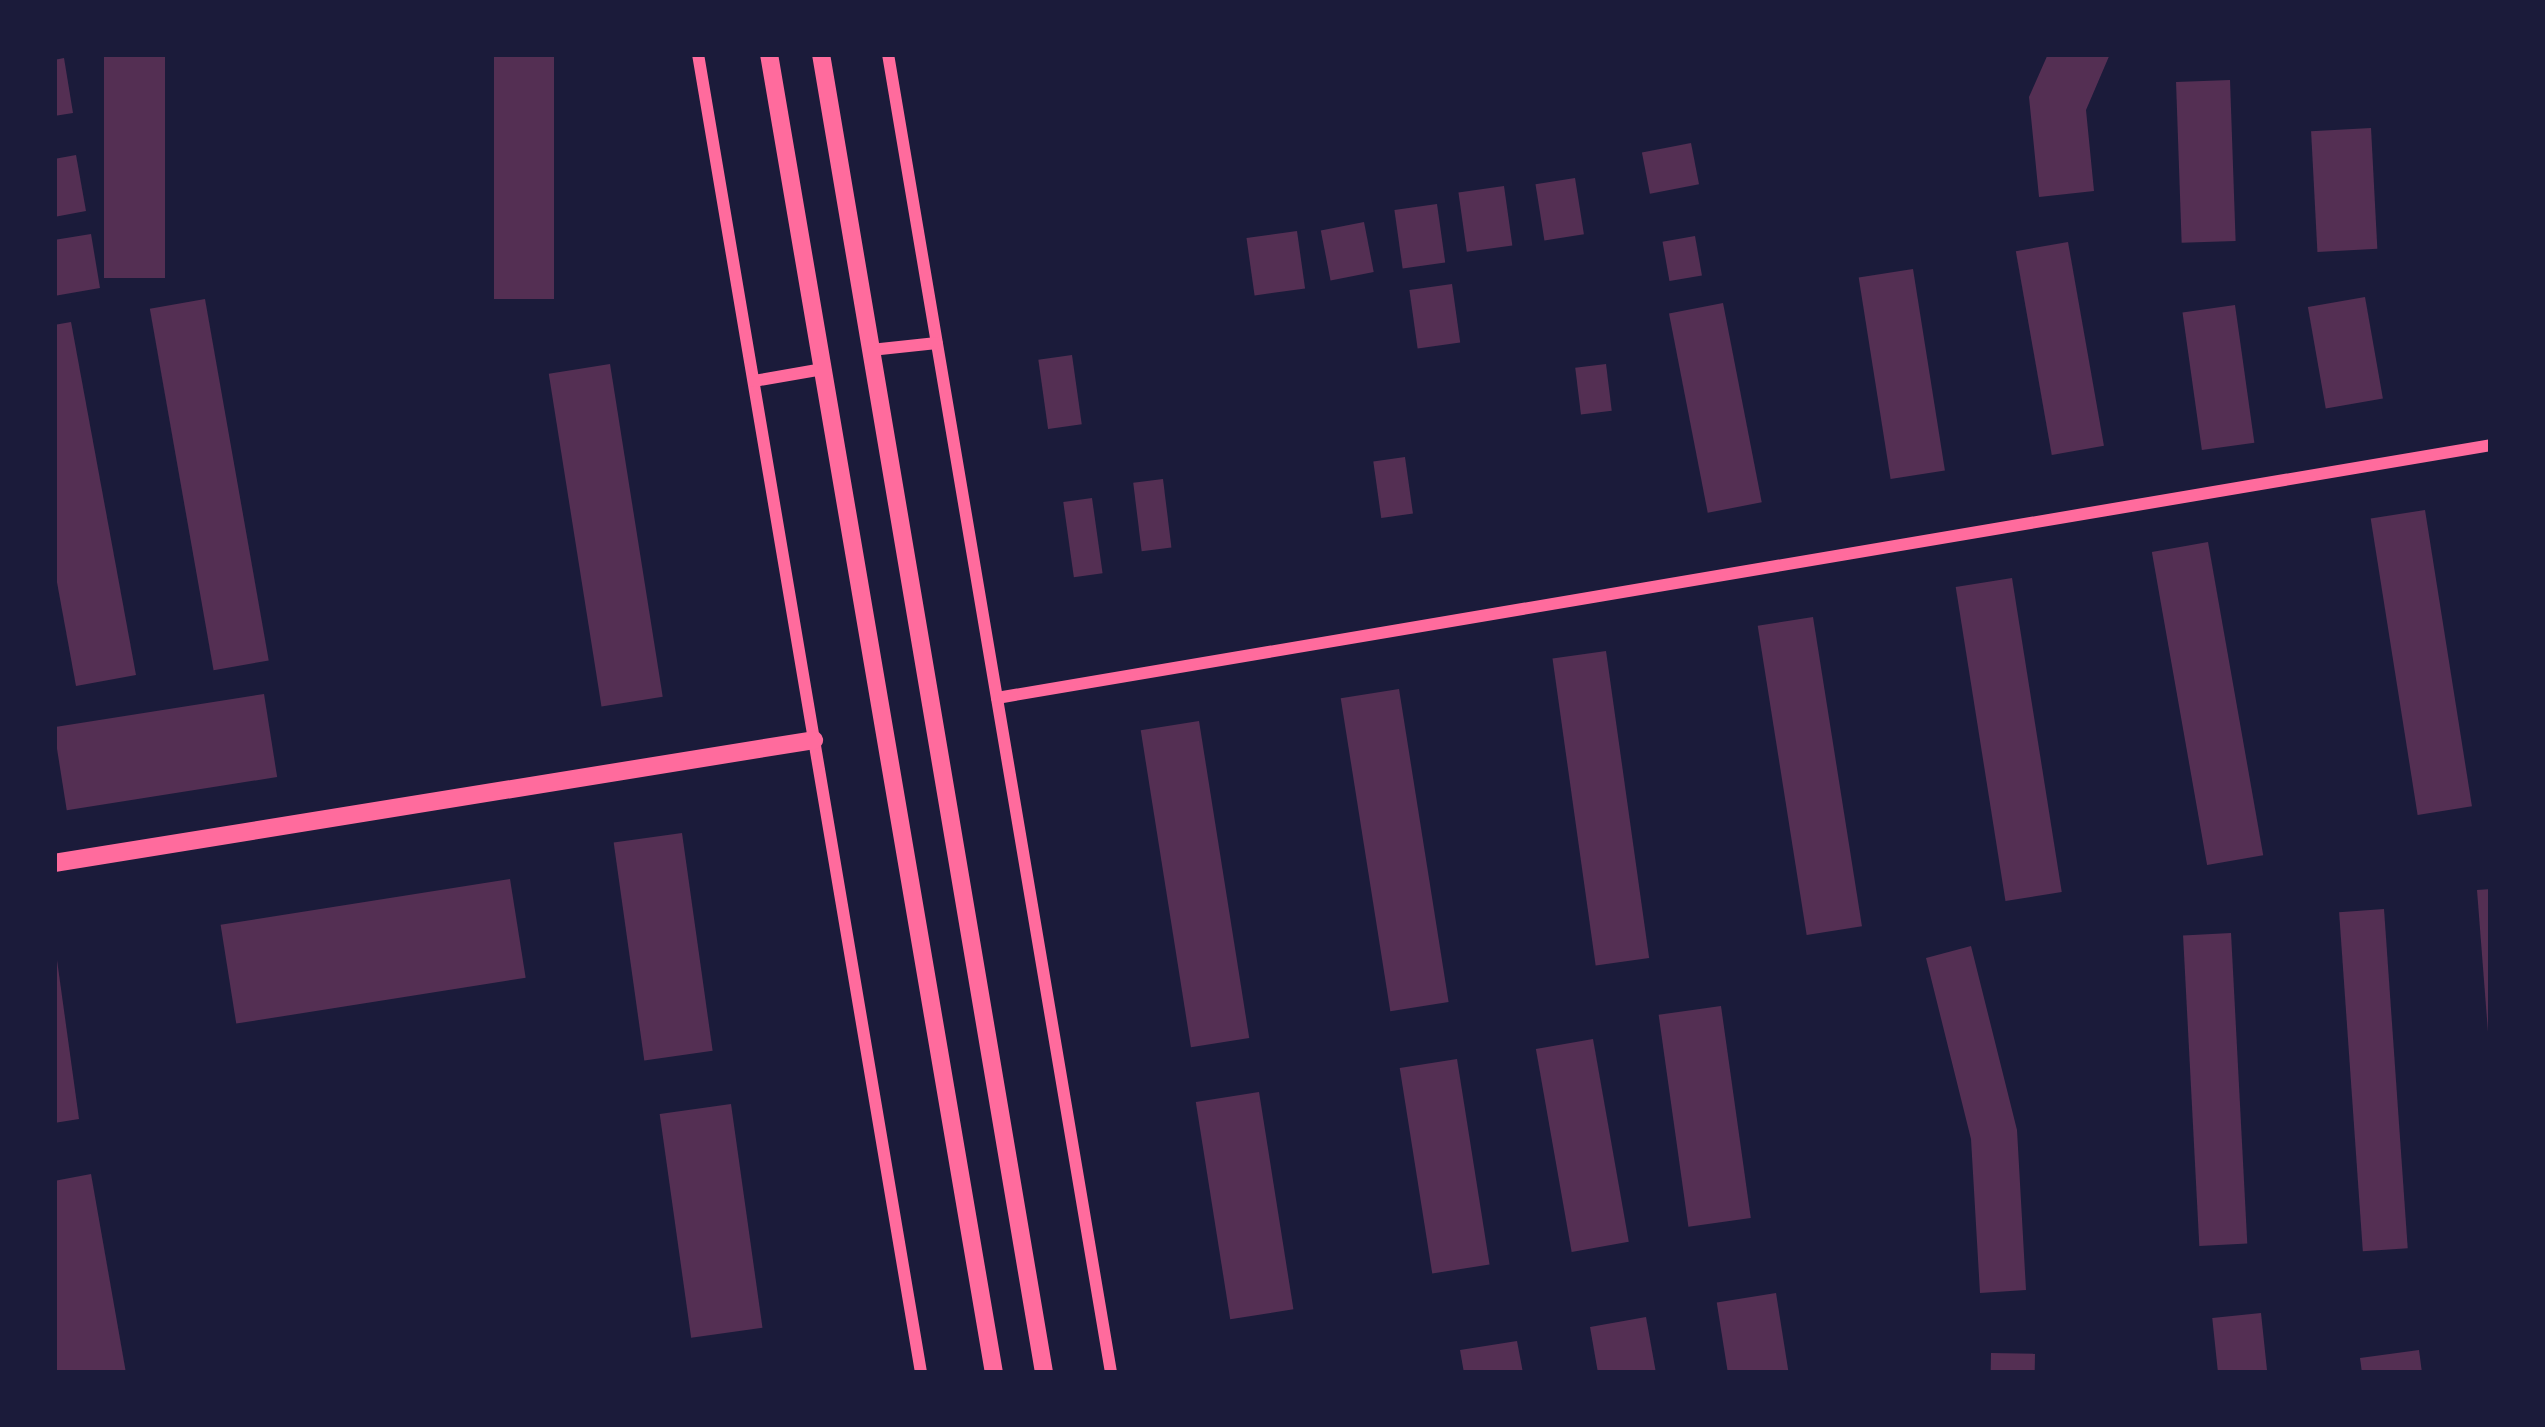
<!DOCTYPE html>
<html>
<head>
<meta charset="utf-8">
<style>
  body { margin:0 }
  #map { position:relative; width:2545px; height:1427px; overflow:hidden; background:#1b1b3a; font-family:Figtree,sans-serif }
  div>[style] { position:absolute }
  .building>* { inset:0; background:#542f53; transform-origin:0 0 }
  .minor>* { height:12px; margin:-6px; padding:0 6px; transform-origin:6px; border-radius:6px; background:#ff6b9d }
  .tertiary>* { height:18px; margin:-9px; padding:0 9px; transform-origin:9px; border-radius:9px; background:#ff6b9d }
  span { translate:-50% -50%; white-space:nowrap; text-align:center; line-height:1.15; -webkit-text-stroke:10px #1b1b3a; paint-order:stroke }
  .frame { position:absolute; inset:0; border:57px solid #1b1b3a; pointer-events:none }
</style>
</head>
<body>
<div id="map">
  <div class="building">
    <i style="left:104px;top:54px;width:61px;height:224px"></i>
    <i style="left:494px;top:54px;width:60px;height:245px"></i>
    <i style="clip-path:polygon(2048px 54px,2110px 54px,2086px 110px,2094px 191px,2039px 197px,2029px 97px)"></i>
    <i style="clip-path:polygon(64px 58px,73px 113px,54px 116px,54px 60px)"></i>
    <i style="left:2230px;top:80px;width:161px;height:54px;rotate:88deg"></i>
    <i style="left:2371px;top:128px;width:121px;height:60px;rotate:87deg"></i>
    <i style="left:1691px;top:143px;width:42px;height:50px;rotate:79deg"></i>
    <i style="clip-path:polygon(76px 155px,86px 211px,54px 217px,54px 159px)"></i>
    <i style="left:1575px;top:178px;width:57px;height:40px;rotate:81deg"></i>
    <i style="left:1504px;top:186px;width:60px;height:46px;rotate:82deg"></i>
    <i style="left:1437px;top:204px;width:59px;height:43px;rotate:82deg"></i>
    <i style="left:1364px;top:222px;width:51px;height:44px;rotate:79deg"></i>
    <i style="left:1297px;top:231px;width:58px;height:51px;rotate:82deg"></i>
    <i style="clip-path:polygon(91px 234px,100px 288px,54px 296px,54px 240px)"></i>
    <i style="left:1695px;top:236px;width:40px;height:33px;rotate:80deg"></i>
    <i style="left:2068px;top:242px;width:207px;height:53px;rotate:80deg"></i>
    <i style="left:1913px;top:269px;width:204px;height:55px;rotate:81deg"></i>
    <i style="left:1452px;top:284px;width:59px;height:43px;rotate:82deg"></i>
    <i style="left:2365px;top:297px;width:103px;height:58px;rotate:80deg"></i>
    <i style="left:205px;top:299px;width:367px;height:56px;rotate:80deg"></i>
    <i style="left:1723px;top:303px;width:203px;height:55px;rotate:79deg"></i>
    <i style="left:2235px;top:305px;width:139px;height:53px;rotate:82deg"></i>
    <i style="clip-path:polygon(71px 322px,136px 675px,76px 686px,54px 566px,54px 325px)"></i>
    <i style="left:1072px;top:355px;width:70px;height:34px;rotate:82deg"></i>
    <i style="left:610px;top:364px;width:337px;height:62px;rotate:81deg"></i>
    <i style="left:1606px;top:364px;width:47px;height:31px;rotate:83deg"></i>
    <i style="left:1405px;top:457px;width:57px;height:32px;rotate:82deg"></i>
    <i style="left:1163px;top:479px;width:69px;height:30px;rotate:83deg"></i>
    <i style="left:1092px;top:498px;width:76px;height:29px;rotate:82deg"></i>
    <i style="left:2425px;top:510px;width:300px;height:55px;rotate:81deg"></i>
    <i style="left:2208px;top:542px;width:318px;height:57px;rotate:80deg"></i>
    <i style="left:2012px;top:578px;width:318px;height:57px;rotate:81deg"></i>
    <i style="left:1813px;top:617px;width:313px;height:56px;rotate:81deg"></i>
    <i style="left:1606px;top:651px;width:310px;height:54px;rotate:82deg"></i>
    <i style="left:1399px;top:689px;width:317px;height:59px;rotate:81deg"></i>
    <i style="left:264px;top:694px;width:84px;height:213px;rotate:81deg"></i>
    <i style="left:1199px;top:721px;width:321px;height:59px;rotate:81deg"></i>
    <i style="left:682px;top:833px;width:220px;height:69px;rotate:82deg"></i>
    <i style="left:510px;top:879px;width:100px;height:293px;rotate:81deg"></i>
    <i style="clip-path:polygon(2491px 889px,2491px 1032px,2488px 1032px,2477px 890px)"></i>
    <i style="left:2384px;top:909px;width:340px;height:45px;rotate:86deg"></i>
    <i style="left:2231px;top:933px;width:311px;height:48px;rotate:87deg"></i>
    <i style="clip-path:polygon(1971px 946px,2017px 1130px,2026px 1290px,1980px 1293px,1971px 1139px,1926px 958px)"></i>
    <i style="clip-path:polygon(57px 960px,79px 1119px,54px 1123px,54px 961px)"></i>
    <i style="left:1721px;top:1006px;width:214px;height:63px;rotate:82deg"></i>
    <i style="left:1593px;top:1039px;width:206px;height:58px;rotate:80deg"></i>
    <i style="left:1457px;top:1059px;width:208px;height:58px;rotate:81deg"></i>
    <i style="left:1259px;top:1092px;width:220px;height:64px;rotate:81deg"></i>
    <i style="left:731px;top:1104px;width:226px;height:72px;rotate:82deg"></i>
    <i style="clip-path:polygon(91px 1174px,126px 1373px,56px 1373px,54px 1181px)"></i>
    <i style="left:1776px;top:1293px;width:81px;height:60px;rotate:81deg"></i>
    <i style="left:2261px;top:1313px;width:60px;height:49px;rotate:84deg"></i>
    <i style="clip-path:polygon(1646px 1317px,1656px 1373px,1598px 1373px,1590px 1327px)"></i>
    <i style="clip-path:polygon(1517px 1341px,1523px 1373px,1464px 1373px,1460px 1350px)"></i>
    <i style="clip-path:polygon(2419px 1350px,2422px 1373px,2362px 1373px,2360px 1358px)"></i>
    <i style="left:1991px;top:1353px;width:44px;height:20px;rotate:1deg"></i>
  </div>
  <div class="minor">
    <i style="left:698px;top:54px;width:1338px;rotate:80.4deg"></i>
    <i style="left:888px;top:54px;width:1338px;rotate:80.4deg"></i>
    <i style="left:871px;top:350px;width:66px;rotate:-6.1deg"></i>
    <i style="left:754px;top:381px;width:70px;rotate:-9.9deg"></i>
    <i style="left:997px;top:698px;width:1515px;rotate:-9.61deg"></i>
  </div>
  <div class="tertiary">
    <i style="left:769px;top:54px;width:1338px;rotate:80.32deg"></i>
    <i style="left:821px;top:54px;width:1338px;rotate:80.4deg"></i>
    <i style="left:54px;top:863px;width:770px;rotate:-9.19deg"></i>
  </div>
  <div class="frame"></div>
</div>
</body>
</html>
